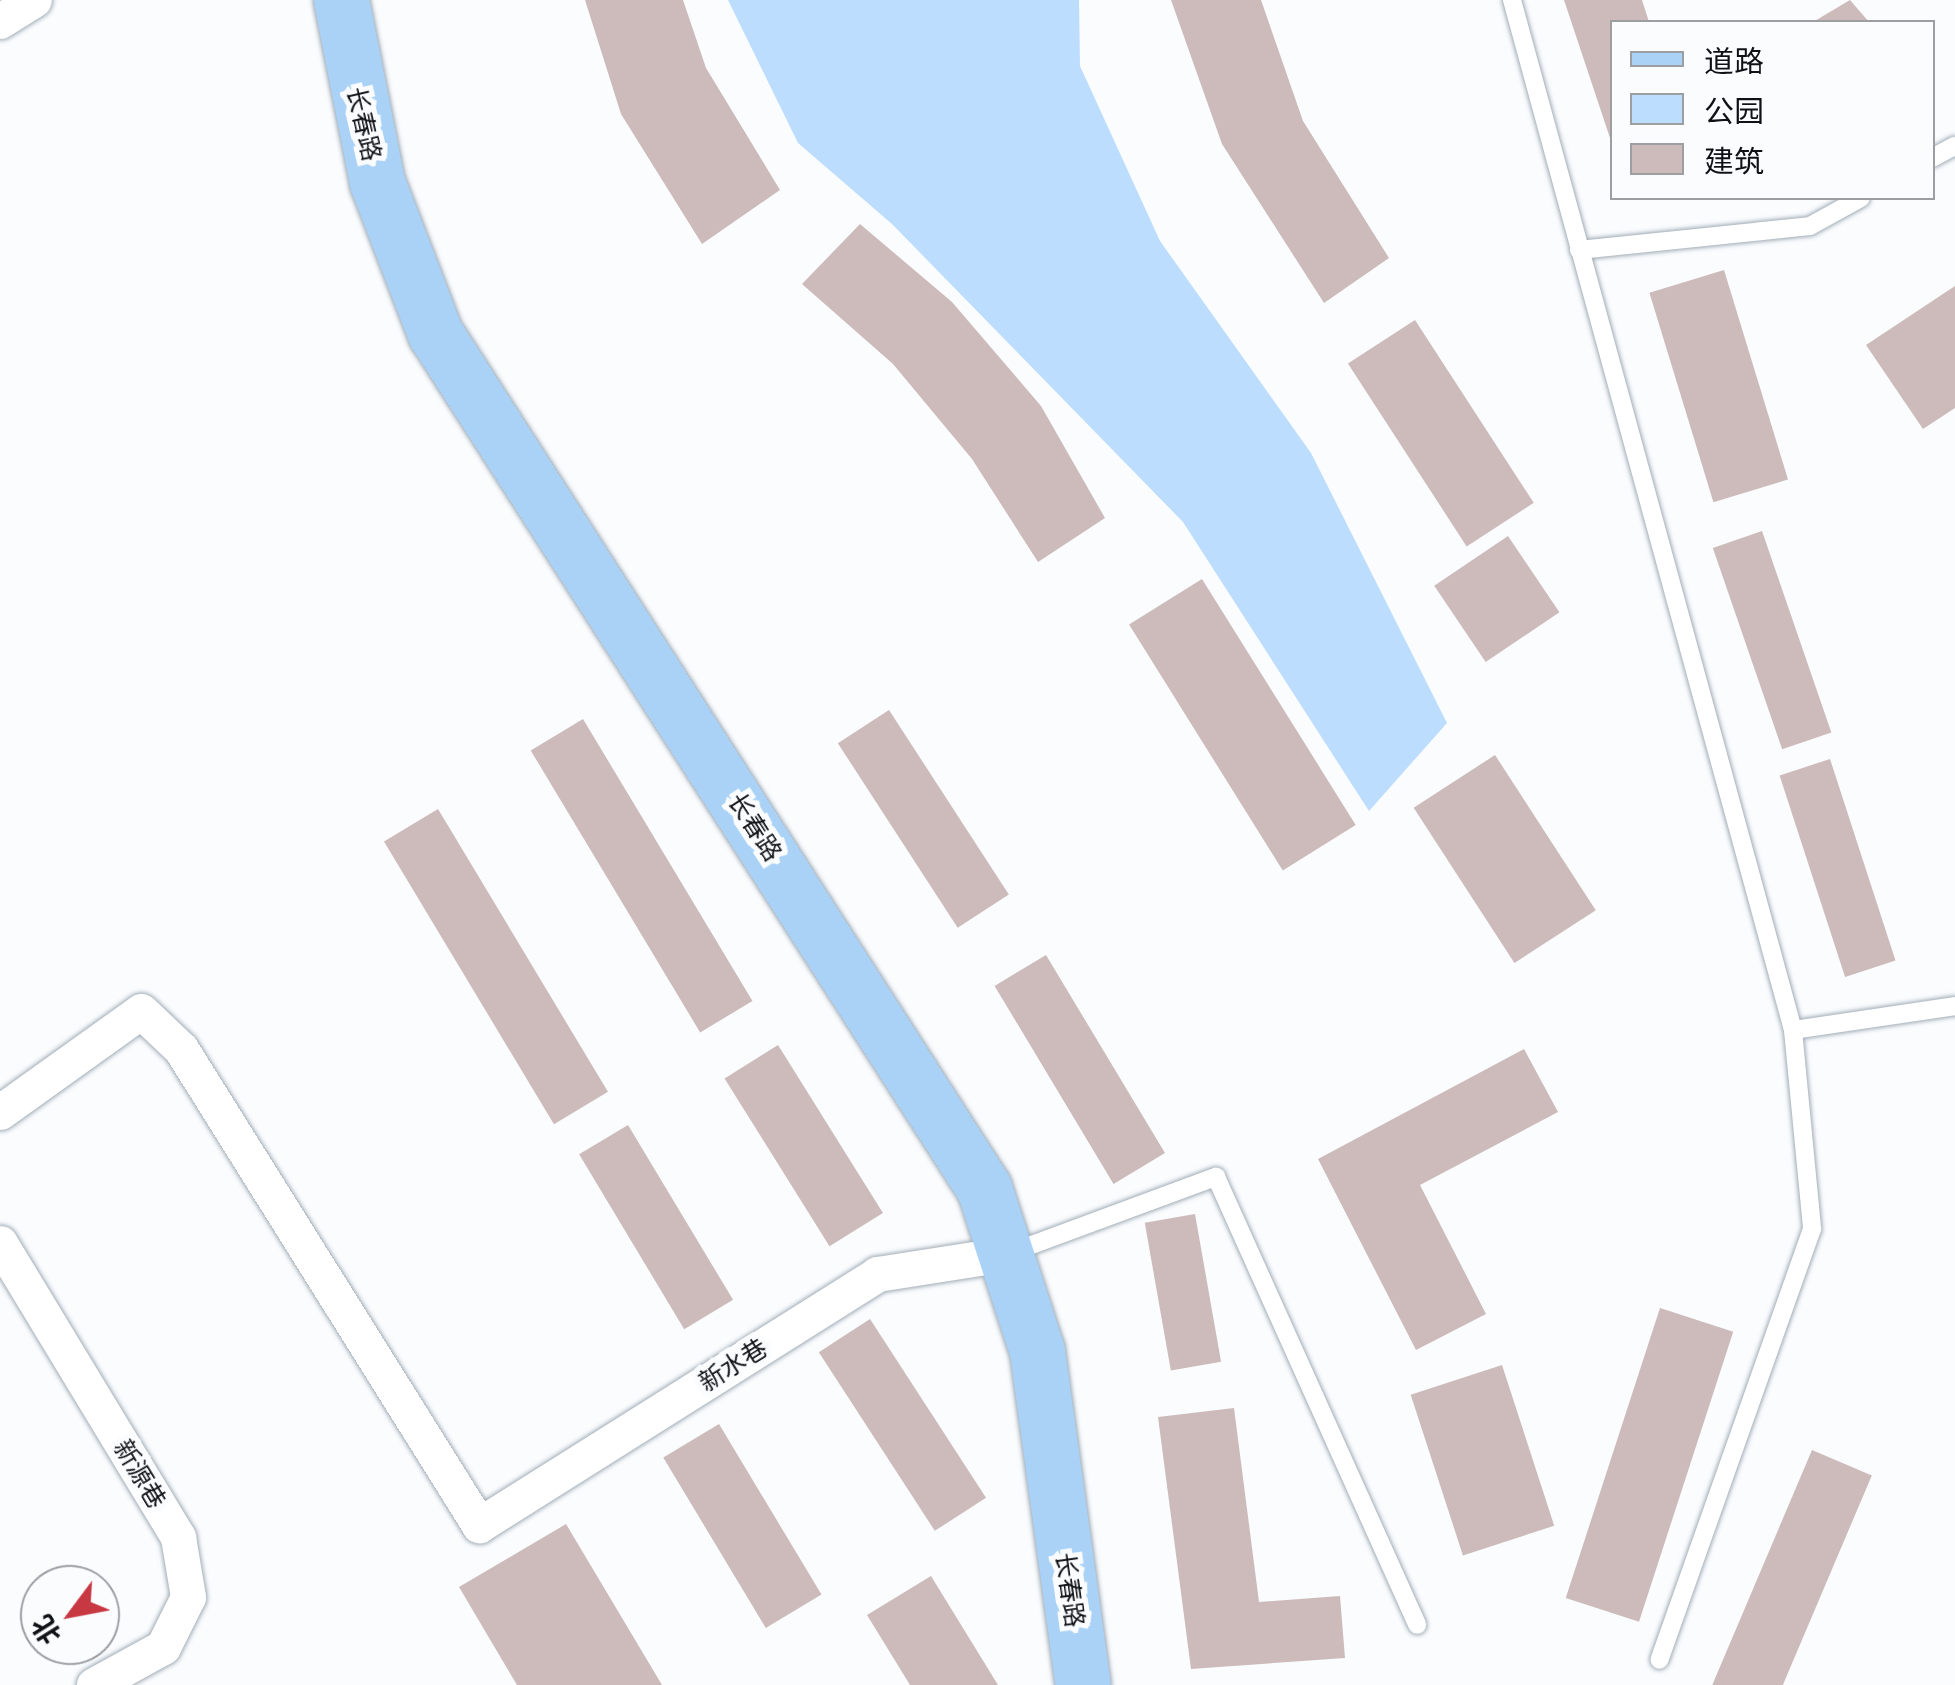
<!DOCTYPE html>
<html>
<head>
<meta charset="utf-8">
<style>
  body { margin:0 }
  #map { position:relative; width:1955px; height:1685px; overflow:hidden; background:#fafcfe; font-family:Mulish,"Noto Sans SC",sans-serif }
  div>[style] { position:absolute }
  .green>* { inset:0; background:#bcddfd }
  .building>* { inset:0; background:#ccbbba; transform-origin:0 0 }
  .roads { filter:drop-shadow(0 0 2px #a2adb7) drop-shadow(0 0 2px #a2adb7) }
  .service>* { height:18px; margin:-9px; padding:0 9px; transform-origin:9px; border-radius:9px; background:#fff }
  .minor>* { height:35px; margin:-17.5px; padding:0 17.5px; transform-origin:17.5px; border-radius:17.5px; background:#fff }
  .primary>* { height:55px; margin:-27.5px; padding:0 27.5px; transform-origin:27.5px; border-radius:27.5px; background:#aad2f6 }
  span { translate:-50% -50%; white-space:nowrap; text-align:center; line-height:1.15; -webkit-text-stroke:10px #fafcfe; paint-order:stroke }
  .street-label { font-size:25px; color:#0e1215 }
  .legend { position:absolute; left:1610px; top:20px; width:325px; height:180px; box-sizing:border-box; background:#fafcfe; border:2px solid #9c9ea1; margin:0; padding:12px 18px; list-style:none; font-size:30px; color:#0e1215 }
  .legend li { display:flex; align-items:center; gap:20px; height:50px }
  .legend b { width:50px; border:2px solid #9c9ea1 }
  .north { position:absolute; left:20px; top:1565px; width:100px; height:100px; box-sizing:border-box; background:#fafcfe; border:2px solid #9c9ea1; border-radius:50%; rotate:238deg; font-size:28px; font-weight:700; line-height:40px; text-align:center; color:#0e1215 }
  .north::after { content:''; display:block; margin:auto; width:35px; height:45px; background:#c83843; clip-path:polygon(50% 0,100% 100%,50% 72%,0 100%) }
</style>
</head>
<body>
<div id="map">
  <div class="green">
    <i style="clip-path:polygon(728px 0,1079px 0,1080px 66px,1160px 241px,1311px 453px,1447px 723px,1369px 811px,1183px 522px,892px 224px,798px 143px)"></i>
  </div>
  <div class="building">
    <i style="clip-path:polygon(585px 0,683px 0,706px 68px,780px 190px,702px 244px,621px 114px)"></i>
    <i style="clip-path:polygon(1171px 0,1261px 0,1303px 121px,1389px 258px,1324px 303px,1222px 144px)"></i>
    <i style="clip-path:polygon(1564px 0,1642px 0,1649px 22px,1612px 22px,1612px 144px)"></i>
    <i style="clip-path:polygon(1850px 0,1869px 22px,1813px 22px)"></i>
    <i style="clip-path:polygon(860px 224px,952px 302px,1041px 406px,1105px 518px,1038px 562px,972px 459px,893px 364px,802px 284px)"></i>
    <i style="left:1724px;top:270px;width:219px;height:78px;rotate:73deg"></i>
    <i style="clip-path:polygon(1955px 286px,1955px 408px,1923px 429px,1866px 345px)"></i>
    <i style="left:1415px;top:320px;width:218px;height:80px;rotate:57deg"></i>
    <i style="left:1762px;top:531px;width:213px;height:52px;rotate:71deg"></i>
    <i style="left:1508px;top:536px;width:92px;height:89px;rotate:56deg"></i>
    <i style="left:1202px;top:579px;width:290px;height:86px;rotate:58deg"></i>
    <i style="left:889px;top:710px;width:220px;height:61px;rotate:57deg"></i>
    <i style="left:583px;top:719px;width:329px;height:61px;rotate:59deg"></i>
    <i style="left:1495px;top:755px;width:185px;height:97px;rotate:57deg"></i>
    <i style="left:1830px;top:759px;width:212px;height:53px;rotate:72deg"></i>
    <i style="left:438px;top:809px;width:330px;height:63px;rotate:59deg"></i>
    <i style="left:1046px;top:955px;width:231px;height:60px;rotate:59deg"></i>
    <i style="left:778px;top:1045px;width:198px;height:63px;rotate:58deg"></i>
    <i style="clip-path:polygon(1524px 1049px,1558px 1112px,1420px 1185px,1486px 1314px,1416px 1350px,1318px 1159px)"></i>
    <i style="left:628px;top:1125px;width:204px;height:57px;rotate:59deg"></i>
    <i style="left:1195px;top:1214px;width:150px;height:51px;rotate:80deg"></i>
    <i style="left:1660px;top:1308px;width:77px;height:305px;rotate:18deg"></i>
    <i style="left:870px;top:1319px;width:213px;height:61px;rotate:57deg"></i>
    <i style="left:1502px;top:1365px;width:169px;height:96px;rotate:72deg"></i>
    <i style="clip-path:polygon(1234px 1408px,1259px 1602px,1340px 1596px,1345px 1658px,1191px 1669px,1158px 1417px)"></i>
    <i style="left:719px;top:1424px;width:199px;height:65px;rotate:59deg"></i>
    <i style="left:1812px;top:1450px;width:65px;height:256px;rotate:23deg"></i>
    <i style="clip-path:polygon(566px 1524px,662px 1685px,517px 1685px,459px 1587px)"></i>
    <i style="clip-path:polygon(931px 1576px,998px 1685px,910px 1685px,867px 1615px)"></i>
  </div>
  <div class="roads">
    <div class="service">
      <i style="left:1512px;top:0;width:1068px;rotate:74.74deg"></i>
      <i style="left:1793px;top:1030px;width:200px;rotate:84.5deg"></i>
      <i style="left:1812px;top:1229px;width:457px;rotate:109.5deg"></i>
      <i style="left:1932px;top:158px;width:26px;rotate:-28deg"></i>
      <i style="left:1579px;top:250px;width:232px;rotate:-5.9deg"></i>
      <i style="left:1810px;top:226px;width:58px;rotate:-28.8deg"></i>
      <i style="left:1793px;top:1030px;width:164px;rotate:-8.4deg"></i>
      <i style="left:1010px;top:1253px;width:220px;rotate:-20.3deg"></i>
      <i style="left:1216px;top:1177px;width:491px;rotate:65.8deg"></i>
    </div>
    <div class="minor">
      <i style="left:0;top:21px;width:40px;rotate:-32deg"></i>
      <i style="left:0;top:1112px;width:173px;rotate:-35.6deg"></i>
      <i style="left:141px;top:1011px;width:55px;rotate:43.5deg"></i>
      <i style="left:181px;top:1049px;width:562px;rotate:57.95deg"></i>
      <i style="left:479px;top:1525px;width:471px;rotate:-32.2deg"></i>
      <i style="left:877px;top:1274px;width:130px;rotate:-8.9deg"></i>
      <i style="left:0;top:1243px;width:344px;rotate:58.8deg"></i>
      <i style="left:178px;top:1537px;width:61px;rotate:80.5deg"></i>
      <i style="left:188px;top:1597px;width:56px;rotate:116.6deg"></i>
      <i style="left:163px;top:1647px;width:79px;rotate:151.2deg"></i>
    </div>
    <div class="primary">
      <i style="left:341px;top:0;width:186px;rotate:78.8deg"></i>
      <i style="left:377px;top:182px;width:162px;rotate:69deg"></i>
      <i style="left:435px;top:333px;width:1016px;rotate:57.3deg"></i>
      <i style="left:984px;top:1188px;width:171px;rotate:72deg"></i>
      <i style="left:1037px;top:1351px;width:337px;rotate:82.2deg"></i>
    </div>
  </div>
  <div class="street-label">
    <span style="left:364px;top:124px;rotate:77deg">长春路</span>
    <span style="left:755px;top:827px;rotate:57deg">长春路</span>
    <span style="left:733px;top:1365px;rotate:-32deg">新水巷</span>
    <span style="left:140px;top:1474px;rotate:59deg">新源巷</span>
    <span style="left:1070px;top:1590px;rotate:82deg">长春路</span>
  </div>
  <ul class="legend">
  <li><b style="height:12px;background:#aad2f6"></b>道路</li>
  <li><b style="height:28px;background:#bcddfd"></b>公园</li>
  <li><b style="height:28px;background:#ccbbba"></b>建筑</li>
  </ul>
  <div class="north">北</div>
</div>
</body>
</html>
